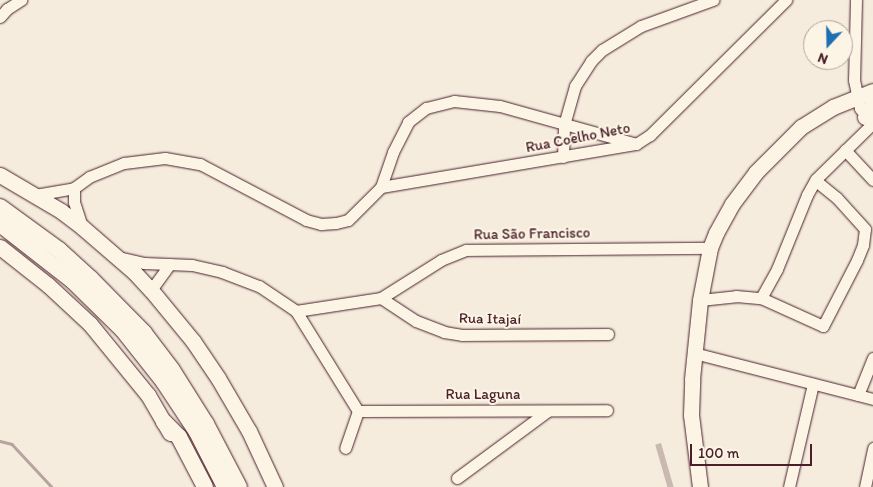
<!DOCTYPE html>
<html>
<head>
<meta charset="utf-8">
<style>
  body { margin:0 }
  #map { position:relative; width:873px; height:487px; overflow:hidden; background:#f5ecde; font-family:Itim,sans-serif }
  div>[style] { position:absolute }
  .stream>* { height:2.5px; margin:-1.25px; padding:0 1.25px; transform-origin:1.25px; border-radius:1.25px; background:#b8a39e }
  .building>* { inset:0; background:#cab9b1; transform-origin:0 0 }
  .roads { filter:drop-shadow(0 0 1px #4a1f2b) drop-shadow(0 0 1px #4a1f2b) }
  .minor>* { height:11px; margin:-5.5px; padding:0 5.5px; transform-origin:5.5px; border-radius:5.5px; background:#fcf5e5 }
  .major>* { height:15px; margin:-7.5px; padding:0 7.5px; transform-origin:7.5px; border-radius:7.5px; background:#fcf5e5 }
  .highway>* { height:16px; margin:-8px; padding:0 8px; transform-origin:8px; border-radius:8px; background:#fcf5e5 }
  span { translate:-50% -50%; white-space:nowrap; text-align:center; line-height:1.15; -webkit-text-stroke:4px #fcf5e5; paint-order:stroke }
  .street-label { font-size:15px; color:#4a1f2b }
  .north { position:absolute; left:803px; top:20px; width:50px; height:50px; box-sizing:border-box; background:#fcf5e5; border:1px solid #b59f9b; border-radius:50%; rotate:201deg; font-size:14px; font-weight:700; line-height:20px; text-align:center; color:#4a1f2b }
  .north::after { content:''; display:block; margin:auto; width:18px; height:22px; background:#1f6fb2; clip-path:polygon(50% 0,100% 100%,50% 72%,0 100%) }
  .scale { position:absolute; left:690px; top:444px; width:122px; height:22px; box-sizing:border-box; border:2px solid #4a1f2b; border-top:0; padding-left:6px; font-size:15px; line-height:18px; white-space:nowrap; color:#4a1f2b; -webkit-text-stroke:4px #fcf5e5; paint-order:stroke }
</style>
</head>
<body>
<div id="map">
  <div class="stream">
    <i style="left:0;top:441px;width:12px;rotate:14deg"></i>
    <i style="left:12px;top:444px;width:59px;rotate:47.1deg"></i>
  </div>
  <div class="building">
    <i style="left:661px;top:443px;width:46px;height:6px;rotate:74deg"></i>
  </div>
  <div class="roads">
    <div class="minor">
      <i style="left:856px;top:0;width:80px;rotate:91.4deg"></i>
      <i style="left:854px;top:80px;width:29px;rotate:78deg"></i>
      <i style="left:860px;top:108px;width:17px;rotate:54deg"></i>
      <i style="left:0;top:17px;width:11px;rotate:-49deg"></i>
      <i style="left:7px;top:9px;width:17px;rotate:-33deg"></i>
      <i style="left:845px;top:150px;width:41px;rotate:47deg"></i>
      <i style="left:563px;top:157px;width:32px;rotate:-88deg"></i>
      <i style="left:564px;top:125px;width:41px;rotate:-74.2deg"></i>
      <i style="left:575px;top:86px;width:30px;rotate:-57deg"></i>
      <i style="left:591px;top:61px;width:16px;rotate:-45deg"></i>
      <i style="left:602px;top:50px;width:46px;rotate:-31.6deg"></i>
      <i style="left:641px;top:26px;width:77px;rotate:-19.9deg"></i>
      <i style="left:381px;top:187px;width:259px;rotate:-9.6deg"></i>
      <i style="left:636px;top:144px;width:17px;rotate:-33deg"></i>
      <i style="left:650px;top:135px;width:192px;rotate:-44.8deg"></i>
      <i style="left:74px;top:188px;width:14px;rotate:90deg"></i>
      <i style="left:74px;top:202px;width:26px;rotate:72deg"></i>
      <i style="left:35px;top:195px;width:40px;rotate:-10deg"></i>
      <i style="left:74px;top:188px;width:19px;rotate:-36deg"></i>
      <i style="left:89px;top:177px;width:38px;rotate:-22deg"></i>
      <i style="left:124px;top:163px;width:41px;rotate:-7deg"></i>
      <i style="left:165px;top:158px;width:36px;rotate:10deg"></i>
      <i style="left:200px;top:164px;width:120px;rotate:27.8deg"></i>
      <i style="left:306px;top:220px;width:16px;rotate:15deg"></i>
      <i style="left:321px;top:224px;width:15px;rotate:-4deg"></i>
      <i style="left:336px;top:223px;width:12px;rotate:-14deg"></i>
      <i style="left:348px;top:220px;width:47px;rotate:-45deg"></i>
      <i style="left:381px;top:187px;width:37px;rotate:-71deg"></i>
      <i style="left:393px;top:152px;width:34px;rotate:-63deg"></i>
      <i style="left:408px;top:122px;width:23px;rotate:-38deg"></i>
      <i style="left:426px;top:108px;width:29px;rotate:-14deg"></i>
      <i style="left:454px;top:101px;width:46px;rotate:6.2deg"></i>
      <i style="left:500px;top:106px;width:141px;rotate:15.6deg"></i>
      <i style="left:118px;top:257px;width:27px;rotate:13deg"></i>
      <i style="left:144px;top:263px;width:48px;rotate:2.4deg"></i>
      <i style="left:192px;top:265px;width:31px;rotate:13deg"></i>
      <i style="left:222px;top:272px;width:40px;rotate:21deg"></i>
      <i style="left:259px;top:286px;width:45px;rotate:34deg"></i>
      <i style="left:296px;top:311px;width:86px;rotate:-8.7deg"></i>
      <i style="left:381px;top:298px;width:71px;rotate:-32.3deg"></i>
      <i style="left:441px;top:260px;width:27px;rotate:-22deg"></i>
      <i style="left:466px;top:250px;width:244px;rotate:-0.5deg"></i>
      <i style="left:151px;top:290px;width:32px;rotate:-54deg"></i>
      <i style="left:381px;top:298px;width:42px;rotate:33.3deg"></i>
      <i style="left:416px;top:321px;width:30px;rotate:21deg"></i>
      <i style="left:444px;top:332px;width:18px;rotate:9deg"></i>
      <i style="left:462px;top:335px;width:146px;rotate:-0.4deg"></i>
      <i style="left:761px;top:298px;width:33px;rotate:-61deg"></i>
      <i style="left:777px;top:269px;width:80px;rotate:-67.9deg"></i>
      <i style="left:807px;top:195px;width:18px;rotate:-61deg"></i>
      <i style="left:816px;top:179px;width:78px;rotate:-44.5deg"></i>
      <i style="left:700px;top:300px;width:36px;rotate:-6deg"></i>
      <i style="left:736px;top:296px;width:25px;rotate:5deg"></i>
      <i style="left:761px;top:298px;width:68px;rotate:24.3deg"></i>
      <i style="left:823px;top:326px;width:74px;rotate:-62.7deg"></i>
      <i style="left:857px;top:260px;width:16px;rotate:-68deg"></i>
      <i style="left:863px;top:245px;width:16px;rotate:-83deg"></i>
      <i style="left:865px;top:229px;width:42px;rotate:-132.1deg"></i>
      <i style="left:837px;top:198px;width:28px;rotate:-141deg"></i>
      <i style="left:296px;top:311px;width:118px;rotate:58.2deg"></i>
      <i style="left:358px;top:411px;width:39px;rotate:109deg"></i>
      <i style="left:694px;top:353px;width:185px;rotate:14.4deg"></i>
      <i style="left:858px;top:395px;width:40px;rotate:-68deg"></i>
      <i style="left:358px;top:411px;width:249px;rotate:-0.2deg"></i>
      <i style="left:457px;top:478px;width:113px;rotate:-36.4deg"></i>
      <i style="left:789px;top:487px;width:106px;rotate:-76.9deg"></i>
      <i style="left:865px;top:487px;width:40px;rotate:-78deg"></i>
    </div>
    <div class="major">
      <i style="left:865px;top:117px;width:16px;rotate:-60deg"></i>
      <i style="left:0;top:175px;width:71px;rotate:30.5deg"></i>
      <i style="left:61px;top:211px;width:26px;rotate:37deg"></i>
      <i style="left:82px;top:227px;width:69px;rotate:40.9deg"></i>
      <i style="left:134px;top:272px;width:25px;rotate:47deg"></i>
      <i style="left:151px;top:290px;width:66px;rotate:50.5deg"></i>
      <i style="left:193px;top:341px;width:45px;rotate:56deg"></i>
      <i style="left:218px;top:378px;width:61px;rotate:59.7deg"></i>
      <i style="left:249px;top:431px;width:62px;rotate:65.1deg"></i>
      <i style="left:0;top:247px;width:61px;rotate:38.4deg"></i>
      <i style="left:48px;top:285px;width:57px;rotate:42.9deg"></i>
      <i style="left:90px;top:324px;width:92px;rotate:50.8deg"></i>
      <i style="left:148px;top:395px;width:44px;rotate:59.9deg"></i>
      <i style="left:700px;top:487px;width:73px;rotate:-97.1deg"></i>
      <i style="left:691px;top:415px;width:36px;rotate:-88deg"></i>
      <i style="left:692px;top:379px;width:79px;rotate:-84.2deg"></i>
      <i style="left:700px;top:300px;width:53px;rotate:-79.1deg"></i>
      <i style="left:710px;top:248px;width:16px;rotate:-68deg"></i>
      <i style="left:716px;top:233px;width:33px;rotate:-61deg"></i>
      <i style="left:732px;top:204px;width:40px;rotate:-53deg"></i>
      <i style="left:756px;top:172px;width:64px;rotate:-45deg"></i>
      <i style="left:801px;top:127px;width:38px;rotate:-32deg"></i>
      <i style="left:833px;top:107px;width:43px;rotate:-21.8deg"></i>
    </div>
    <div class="highway">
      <i style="left:0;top:207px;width:73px;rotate:36.1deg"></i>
      <i style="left:59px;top:250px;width:43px;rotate:42.2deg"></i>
      <i style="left:91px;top:279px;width:76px;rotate:45.5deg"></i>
      <i style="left:144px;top:333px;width:46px;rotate:52.9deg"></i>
      <i style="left:172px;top:370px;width:64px;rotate:57.8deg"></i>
      <i style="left:206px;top:424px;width:71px;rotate:62.4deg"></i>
      <i style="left:0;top:224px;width:93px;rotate:38deg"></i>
      <i style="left:73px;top:281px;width:70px;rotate:44.4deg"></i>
      <i style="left:123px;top:330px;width:66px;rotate:51.7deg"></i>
      <i style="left:164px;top:382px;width:60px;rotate:56.6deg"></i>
      <i style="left:197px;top:432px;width:62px;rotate:63deg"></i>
      <i style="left:164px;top:422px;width:21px;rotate:45deg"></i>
      <i style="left:179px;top:437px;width:56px;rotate:62.5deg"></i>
    </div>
  </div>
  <div class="street-label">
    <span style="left:578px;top:138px;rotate:-11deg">Rua Coelho Neto</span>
    <span style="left:532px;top:234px;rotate:-1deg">Rua São Francisco</span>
    <span style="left:490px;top:319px;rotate:1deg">Rua Itajaí</span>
    <span style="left:483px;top:395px">Rua Laguna</span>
  </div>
  <div class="north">N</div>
  <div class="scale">100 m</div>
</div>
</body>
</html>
